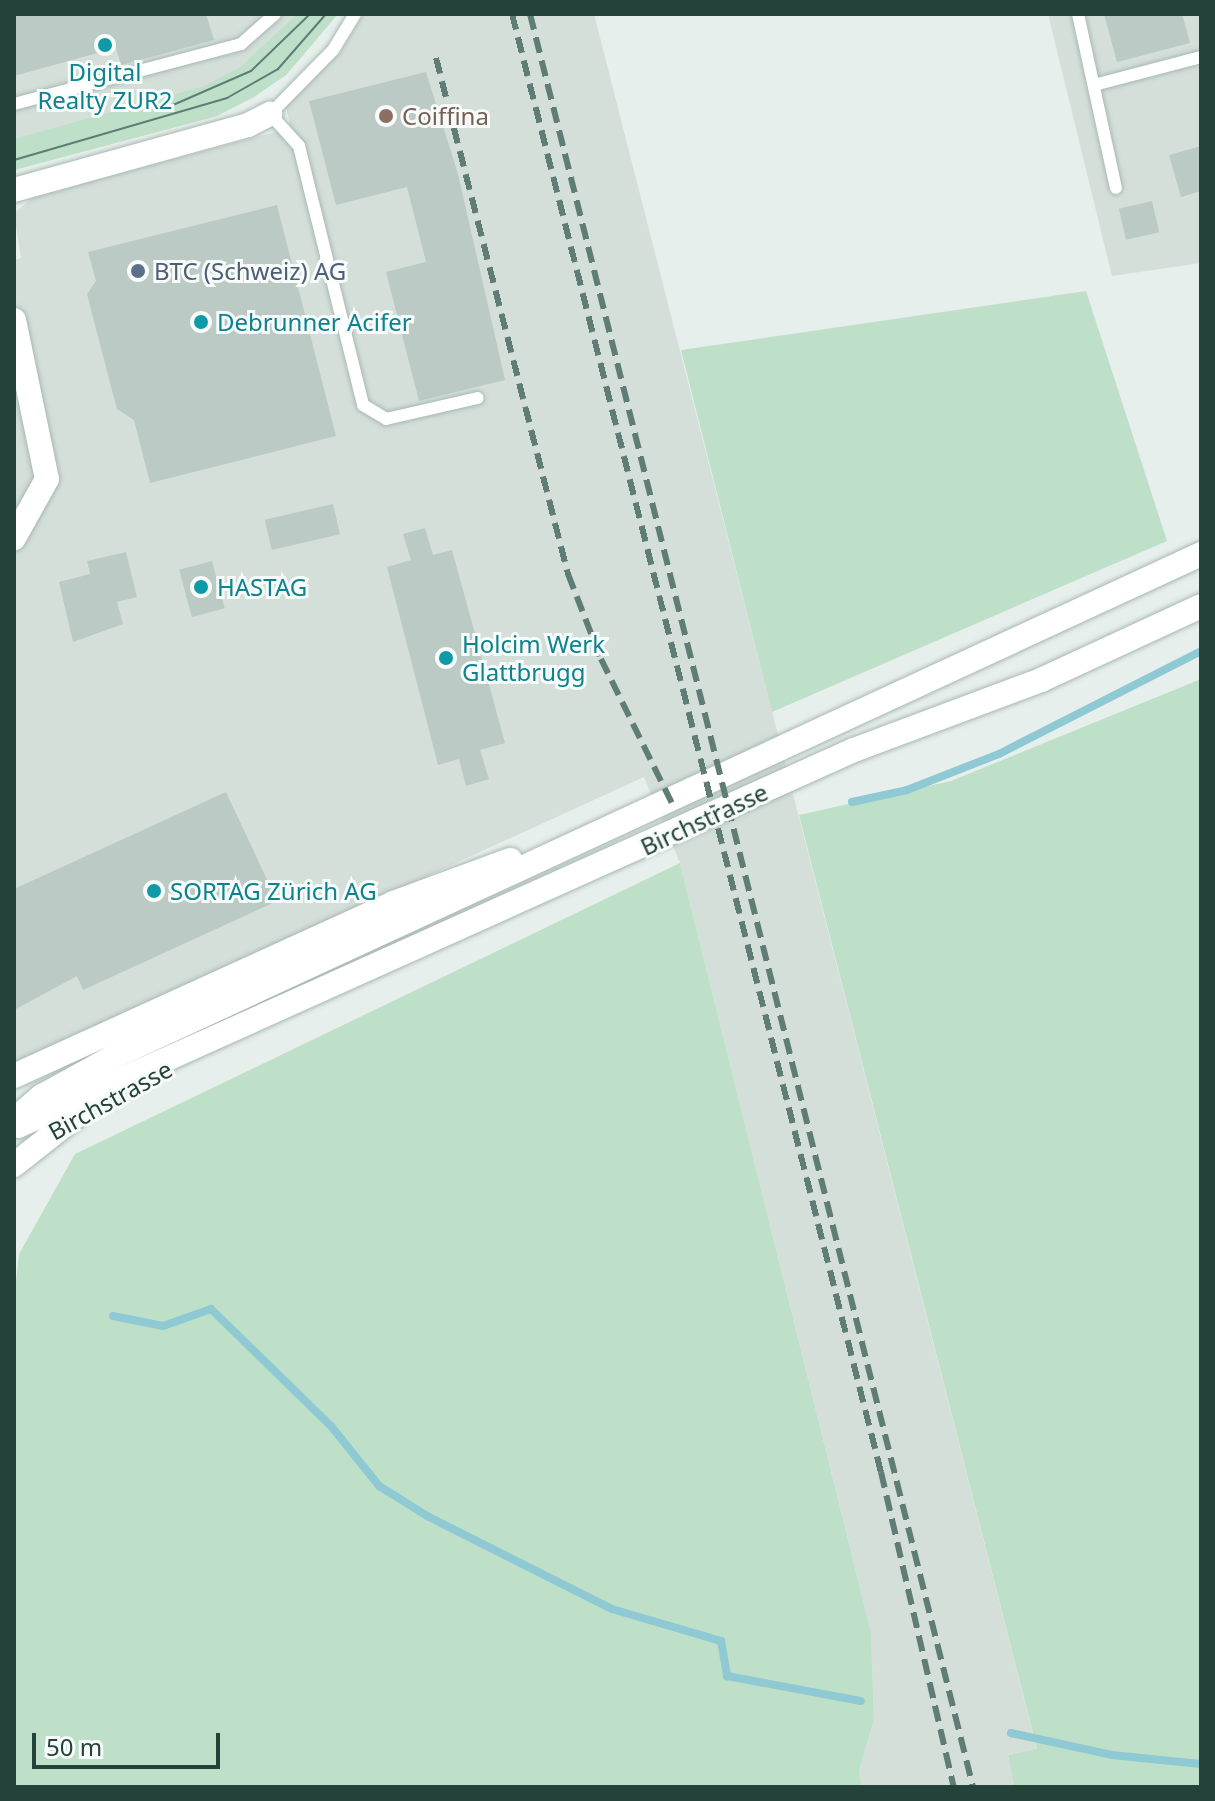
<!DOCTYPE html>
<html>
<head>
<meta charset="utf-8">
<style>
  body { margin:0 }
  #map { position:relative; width:1215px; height:1801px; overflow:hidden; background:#e6efeb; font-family:"Noto Sans",sans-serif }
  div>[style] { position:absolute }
  .built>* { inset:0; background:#d4dfda }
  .green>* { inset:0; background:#bfe0c8 }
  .stream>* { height:8px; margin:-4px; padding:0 4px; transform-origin:4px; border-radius:4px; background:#8ec9d4 }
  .building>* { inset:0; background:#bbcac4; transform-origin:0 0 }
  .roads { filter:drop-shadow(0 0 2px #a8b8b2) drop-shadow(0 0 2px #a8b8b2) }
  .service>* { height:12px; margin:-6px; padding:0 6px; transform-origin:6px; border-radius:6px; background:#fff }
  .minor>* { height:24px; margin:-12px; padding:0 12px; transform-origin:12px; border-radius:12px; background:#fff }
  .secondary>* { height:24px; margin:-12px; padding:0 12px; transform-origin:12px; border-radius:12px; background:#fff }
  .tram>* { height:2px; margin:-1px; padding:0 1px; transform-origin:1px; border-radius:1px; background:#5f7d75 }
  .rail>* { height:6px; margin-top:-3px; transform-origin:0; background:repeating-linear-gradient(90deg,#5f7d75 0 16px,transparent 0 24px) }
  .dots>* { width:22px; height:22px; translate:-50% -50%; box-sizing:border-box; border:4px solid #f7fbf9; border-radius:50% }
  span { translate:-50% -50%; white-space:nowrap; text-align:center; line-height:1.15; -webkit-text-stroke:6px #f7fbf9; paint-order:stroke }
  .culture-label { font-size:24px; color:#0d838f }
  .left { translate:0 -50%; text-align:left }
  .education-label { font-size:24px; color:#785e54 }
  .service-label { font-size:24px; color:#4e5e75 }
  .street-label { font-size:24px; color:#24423a }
  .frame { position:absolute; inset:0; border:16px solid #24423a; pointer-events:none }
  .scale { position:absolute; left:32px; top:1733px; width:188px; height:36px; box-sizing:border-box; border:4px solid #24423a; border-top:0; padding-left:10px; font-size:24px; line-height:28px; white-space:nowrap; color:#24423a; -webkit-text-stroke:6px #f7fbf9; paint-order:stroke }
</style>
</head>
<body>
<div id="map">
  <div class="built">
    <i style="clip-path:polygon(14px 14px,338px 14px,286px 75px,217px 116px,14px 170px)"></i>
    <i style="clip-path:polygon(364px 14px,594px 14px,1037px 1750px,1008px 1755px,1014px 1787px,862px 1787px,859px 1771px,874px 1720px,871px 1632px,680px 863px,644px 777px,14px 1065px,14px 260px,21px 258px,14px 213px,35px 196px,291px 128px,285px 104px,339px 54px)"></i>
    <i style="clip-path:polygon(1048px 14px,1201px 14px,1201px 263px,1112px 276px)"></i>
  </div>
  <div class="green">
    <i style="clip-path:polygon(297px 14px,338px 14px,286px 75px,254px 97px,217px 116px,14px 170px,14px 139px,204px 86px,239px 68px)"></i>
    <i style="clip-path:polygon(1086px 291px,1167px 541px,772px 712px,681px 350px)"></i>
    <i style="clip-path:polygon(1201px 679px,1201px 1787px,1014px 1787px,1008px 1755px,1037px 1749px,799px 815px,951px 781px)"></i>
    <i style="clip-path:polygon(680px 863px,871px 1632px,874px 1720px,859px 1771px,862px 1787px,14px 1787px,14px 1299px,19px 1254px,75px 1154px)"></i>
  </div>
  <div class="stream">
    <i style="left:852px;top:802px;width:56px;rotate:-12.3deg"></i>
    <i style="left:907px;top:790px;width:99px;rotate:-21.4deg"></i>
    <i style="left:999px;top:754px;width:227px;rotate:-27deg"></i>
    <i style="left:113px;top:1316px;width:51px;rotate:11.3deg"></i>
    <i style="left:163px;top:1326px;width:51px;rotate:-19.5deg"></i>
    <i style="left:211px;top:1309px;width:168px;rotate:44.3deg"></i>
    <i style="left:331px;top:1426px;width:77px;rotate:51.3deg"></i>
    <i style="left:379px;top:1486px;width:59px;rotate:31.8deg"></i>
    <i style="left:429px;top:1517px;width:205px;rotate:26.7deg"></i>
    <i style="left:612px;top:1609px;width:114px;rotate:16.4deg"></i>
    <i style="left:721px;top:1641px;width:36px;rotate:80deg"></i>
    <i style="left:727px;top:1676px;width:136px;rotate:10.6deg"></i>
    <i style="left:1011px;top:1733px;width:103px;rotate:12.3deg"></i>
    <i style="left:1112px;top:1755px;width:89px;rotate:5.8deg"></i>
  </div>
  <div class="building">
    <i style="clip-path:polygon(14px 14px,206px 14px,214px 40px,121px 65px,116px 48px,14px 76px)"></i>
    <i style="clip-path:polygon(1104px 14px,1182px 14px,1190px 43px,1117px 62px)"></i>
    <i style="clip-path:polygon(426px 72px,458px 174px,505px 380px,419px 401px,386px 272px,426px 262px,407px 187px,336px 205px,309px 101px)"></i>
    <i style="clip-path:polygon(1201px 146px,1201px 191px,1181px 197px,1169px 155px)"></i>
    <i style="left:1152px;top:201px;width:32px;height:34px;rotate:77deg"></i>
    <i style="clip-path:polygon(277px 205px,336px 436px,150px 483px,134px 420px,117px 409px,110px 383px,87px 294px,96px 281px,88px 252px)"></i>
    <i style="left:333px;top:504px;width:31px;height:70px;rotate:77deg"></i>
    <i style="clip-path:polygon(425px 528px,433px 555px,452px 550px,505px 743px,480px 750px,489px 779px,466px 786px,459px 759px,438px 765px,387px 567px,411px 560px,403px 534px)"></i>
    <i style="clip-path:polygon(126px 552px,137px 597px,117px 602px,123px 624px,73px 642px,59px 582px,90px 574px,87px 561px)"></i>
    <i style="left:212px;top:561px;width:49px;height:34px;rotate:75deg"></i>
    <i style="clip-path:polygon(226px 792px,277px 901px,83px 990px,77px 976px,14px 1010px,14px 889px)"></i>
  </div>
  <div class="roads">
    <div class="service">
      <i style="left:355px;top:14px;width:42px;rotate:121.4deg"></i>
      <i style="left:333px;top:50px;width:90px;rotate:134.5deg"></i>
      <i style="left:270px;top:114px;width:43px;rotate:47.8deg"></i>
      <i style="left:299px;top:146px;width:267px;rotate:76.1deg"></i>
      <i style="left:363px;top:405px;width:27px;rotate:31deg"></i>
      <i style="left:386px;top:419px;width:94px;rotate:-12.9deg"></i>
      <i style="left:1078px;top:14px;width:178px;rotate:77.7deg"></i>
      <i style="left:1098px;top:84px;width:106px;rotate:-14.7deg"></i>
      <i style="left:14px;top:104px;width:235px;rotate:-14.8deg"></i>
      <i style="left:241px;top:44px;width:45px;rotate:-41.4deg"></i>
    </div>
    <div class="minor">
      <i style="left:14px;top:190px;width:243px;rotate:-15.5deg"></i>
      <i style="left:248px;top:125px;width:25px;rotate:-27deg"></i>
      <i style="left:14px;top:320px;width:162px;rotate:78.3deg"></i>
      <i style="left:47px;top:479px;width:68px;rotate:119.2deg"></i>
    </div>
    <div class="secondary">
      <i style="left:14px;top:1076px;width:417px;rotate:-24.5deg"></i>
      <i style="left:393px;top:903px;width:125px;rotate:-20.2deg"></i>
      <i style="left:14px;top:1120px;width:37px;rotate:-41deg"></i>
      <i style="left:42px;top:1096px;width:81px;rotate:-28.8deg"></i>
      <i style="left:113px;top:1057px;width:1199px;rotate:-24.81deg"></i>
      <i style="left:18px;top:1126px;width:917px;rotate:-24.22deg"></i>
      <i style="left:854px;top:750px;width:200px;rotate:-20.5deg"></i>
      <i style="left:1041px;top:680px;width:176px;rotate:-24.8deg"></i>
      <i style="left:14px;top:1165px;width:85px;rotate:-38.3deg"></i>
    </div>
  </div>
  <div class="tram">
    <i style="left:173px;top:105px;width:85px;rotate:-23.6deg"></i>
    <i style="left:251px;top:71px;width:82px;rotate:-44deg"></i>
    <i style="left:14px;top:160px;width:222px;rotate:-16.2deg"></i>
    <i style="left:227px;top:98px;width:59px;rotate:-29.6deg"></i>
    <i style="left:278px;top:69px;width:73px;rotate:-48.9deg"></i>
  </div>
  <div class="rail">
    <i style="left:512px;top:14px;width:1504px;rotate:75.8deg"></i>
    <i style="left:881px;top:1472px;width:323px;rotate:77deg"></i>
    <i style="left:530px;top:14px;width:1828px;rotate:75.97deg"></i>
    <i style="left:436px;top:58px;width:533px;rotate:75.65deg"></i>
    <i style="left:568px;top:574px;width:91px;rotate:68.8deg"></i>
    <i style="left:601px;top:659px;width:161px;rotate:63.8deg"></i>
  </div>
  <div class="dots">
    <i style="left:105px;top:45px;background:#0f9aa8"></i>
    <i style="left:386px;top:116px;background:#8d6e63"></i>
    <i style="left:138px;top:271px;background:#5c6f8a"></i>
    <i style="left:201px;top:322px;background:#0f9aa8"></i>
    <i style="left:201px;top:587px;background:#0f9aa8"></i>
    <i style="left:446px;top:658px;background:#0f9aa8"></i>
    <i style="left:154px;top:891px;background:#0f9aa8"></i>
  </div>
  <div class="culture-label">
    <span style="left:105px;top:86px">Digital<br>Realty ZUR2</span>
    <span class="left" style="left:217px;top:322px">Debrunner Acifer</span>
    <span class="left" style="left:217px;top:587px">HASTAG</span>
    <span class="left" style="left:462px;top:658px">Holcim Werk<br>Glattbrugg</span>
    <span class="left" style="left:170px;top:891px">SORTAG Zürich AG</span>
  </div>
  <div class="education-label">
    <span class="left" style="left:402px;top:116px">Coiffina</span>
  </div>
  <div class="service-label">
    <span class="left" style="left:154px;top:271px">BTC (Schweiz) AG</span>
  </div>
  <div class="street-label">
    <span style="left:704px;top:819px;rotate:-25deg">Birchstrasse</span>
    <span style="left:110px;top:1100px;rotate:-29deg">Birchstrasse</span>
  </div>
  <div class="frame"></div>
  <div class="scale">50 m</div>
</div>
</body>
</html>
